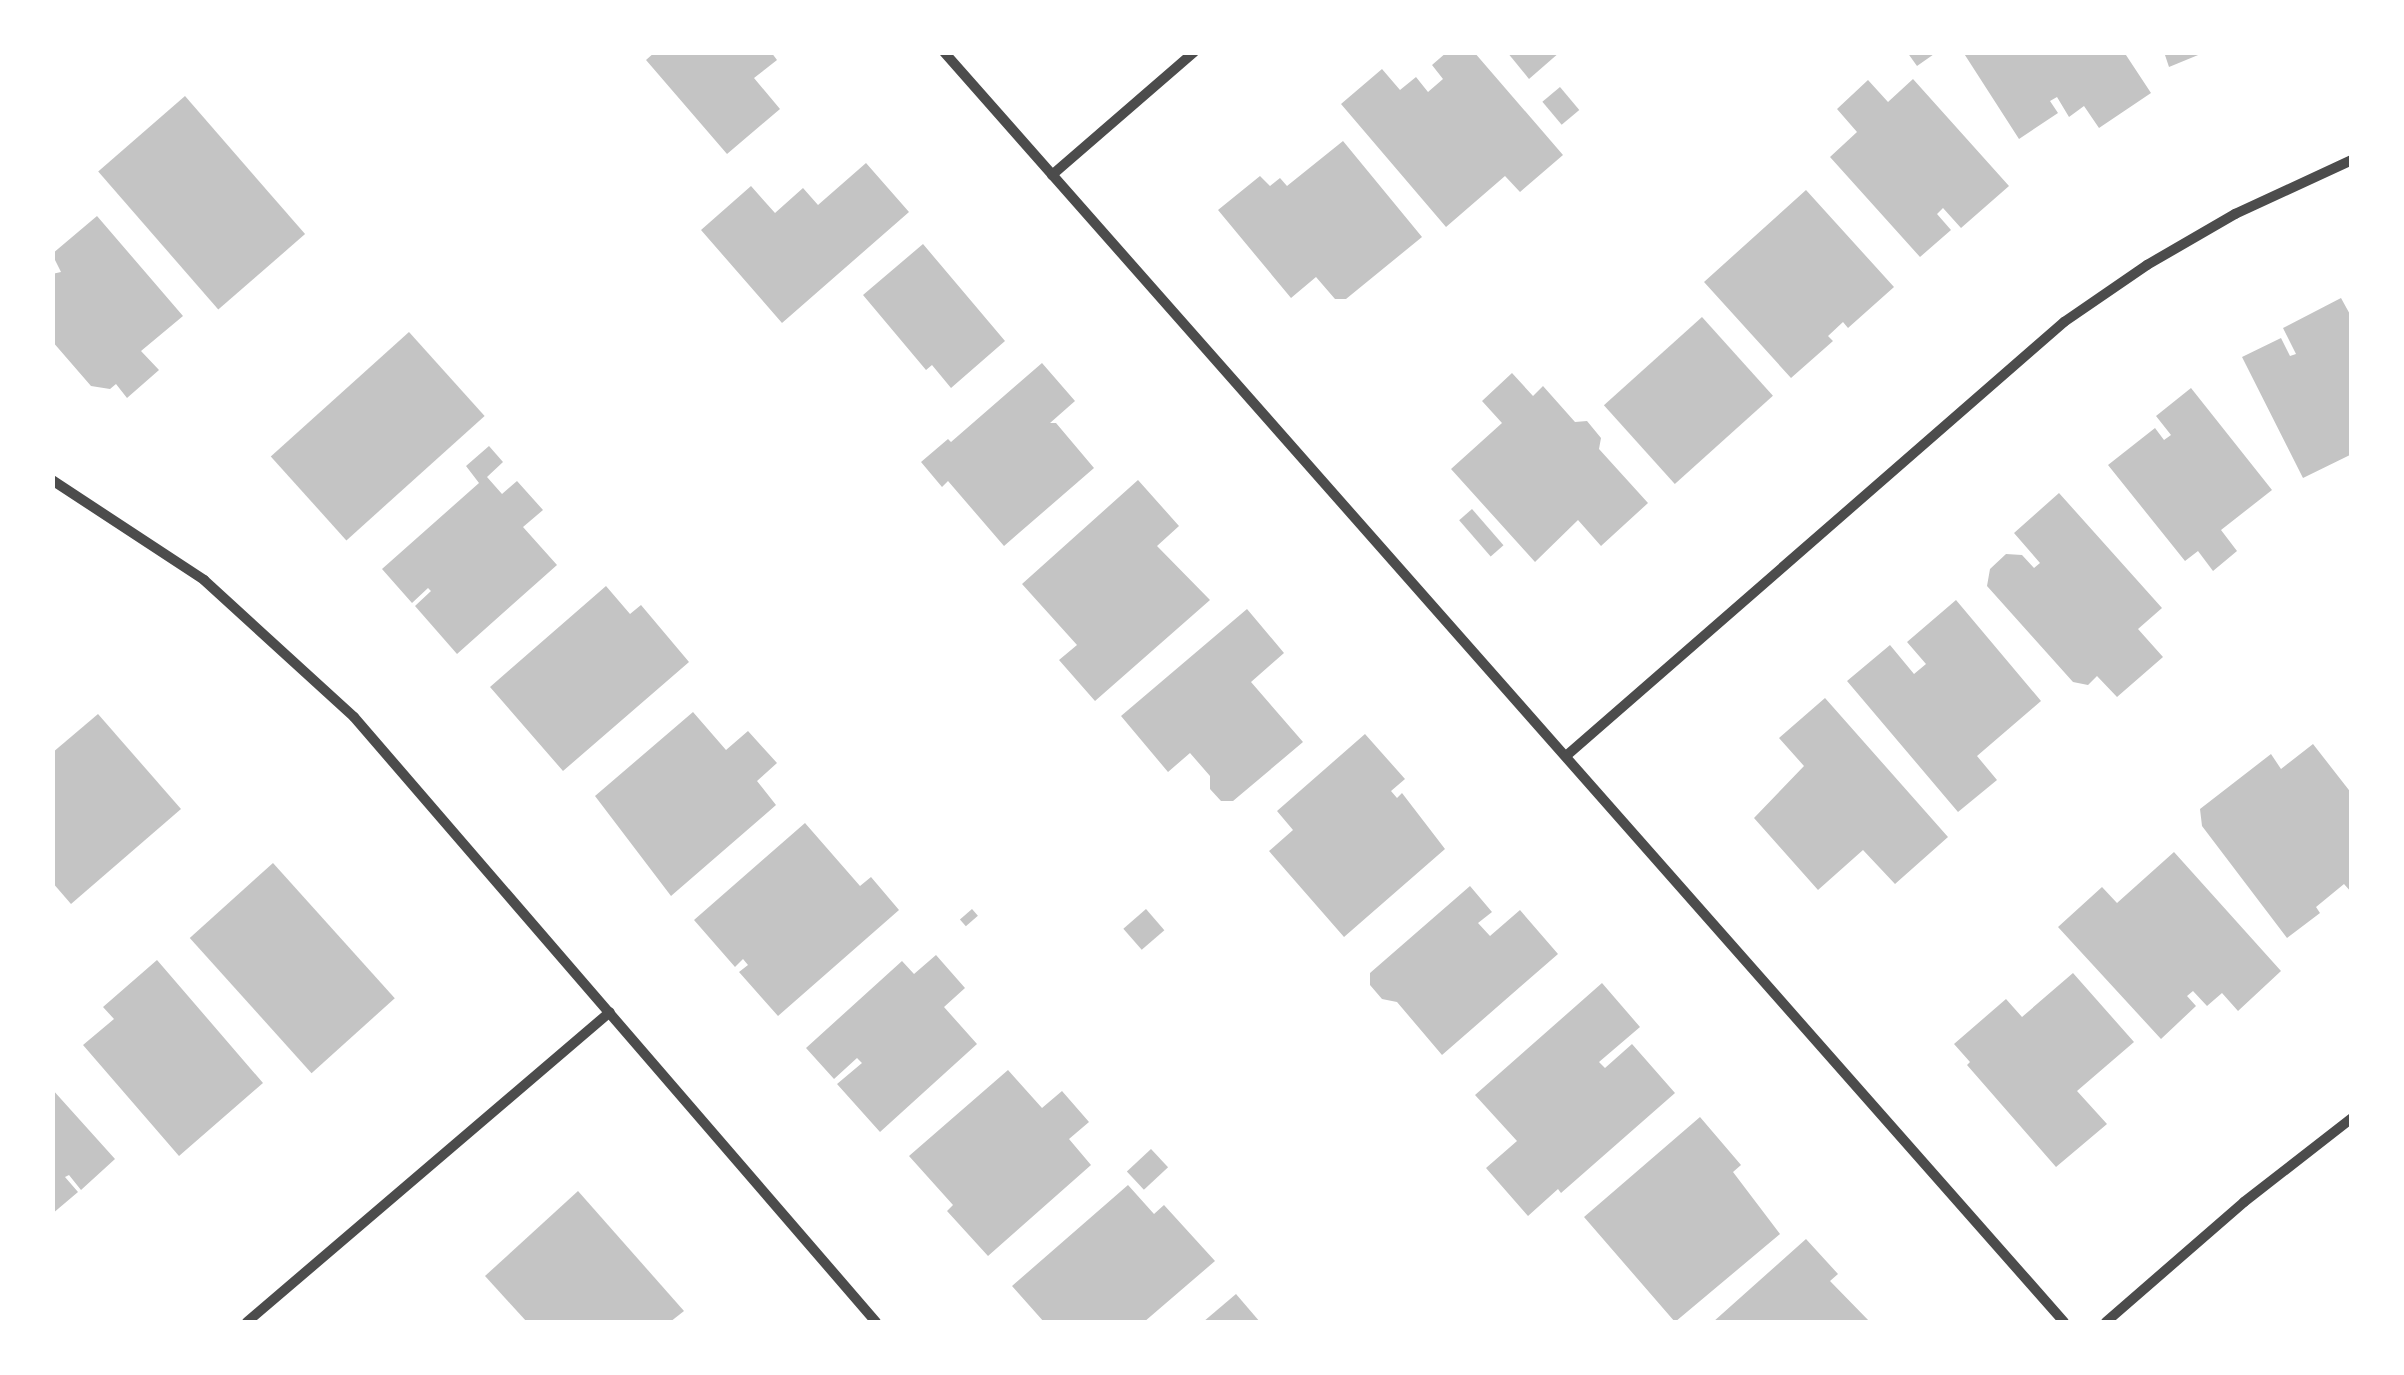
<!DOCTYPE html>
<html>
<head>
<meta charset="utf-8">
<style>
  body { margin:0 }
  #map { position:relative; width:2404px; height:1375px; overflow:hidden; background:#fff; font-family:"DM Sans",sans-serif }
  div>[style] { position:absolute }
  .building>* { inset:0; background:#c4c4c4; transform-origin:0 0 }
  .minor>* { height:10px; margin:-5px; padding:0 5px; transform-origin:5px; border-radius:5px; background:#4c4c4c }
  span { translate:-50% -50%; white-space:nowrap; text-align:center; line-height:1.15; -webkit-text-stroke:8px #fff; paint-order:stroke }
  .frame { position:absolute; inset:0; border:55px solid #fff; pointer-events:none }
</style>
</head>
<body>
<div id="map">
  <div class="building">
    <i style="clip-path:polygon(655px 52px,771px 52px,777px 60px,754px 78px,780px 109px,727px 154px,646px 60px)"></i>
    <i style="clip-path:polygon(1447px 52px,1474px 52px,1563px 155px,1520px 192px,1505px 176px,1446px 227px,1341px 104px,1382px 69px,1400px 90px,1416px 77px,1428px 92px,1443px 79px,1432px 65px)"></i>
    <i style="clip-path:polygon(1507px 52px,1560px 52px,1529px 79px)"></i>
    <i style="clip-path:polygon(1907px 52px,1937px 52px,1917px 66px)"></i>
    <i style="clip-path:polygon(1963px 52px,2124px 52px,2151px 93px,2099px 128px,2084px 106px,2069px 117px,2057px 97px,2050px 101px,2058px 113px,2019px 139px)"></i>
    <i style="clip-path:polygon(2164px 52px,2203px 52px,2203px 53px,2169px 67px)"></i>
    <i style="clip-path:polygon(1913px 79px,2009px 186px,1961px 228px,1943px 208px,1937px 214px,1951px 230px,1920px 257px,1830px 157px,1857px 132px,1837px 109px,1868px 80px,1888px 102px)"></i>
    <i style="left:1560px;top:87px;width:30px;height:23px;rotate:50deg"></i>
    <i style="left:185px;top:96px;width:183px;height:115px;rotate:49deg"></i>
    <i style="clip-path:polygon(1343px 141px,1422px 237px,1346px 299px,1335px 299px,1316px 277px,1291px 298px,1218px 210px,1260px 176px,1270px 186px,1280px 178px,1287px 186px)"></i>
    <i style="clip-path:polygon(866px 163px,909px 212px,782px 323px,701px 230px,751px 186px,775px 213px,803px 188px,818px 205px)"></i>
    <i style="clip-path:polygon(1806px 190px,1894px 287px,1848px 328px,1843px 322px,1828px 336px,1833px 341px,1791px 378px,1704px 282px)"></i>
    <i style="clip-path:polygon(97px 216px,183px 316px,141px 351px,159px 370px,127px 398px,116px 384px,110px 389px,91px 386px,52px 341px,52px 274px,61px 272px,52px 254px)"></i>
    <i style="clip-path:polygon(923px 244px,1005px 341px,951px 388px,932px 365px,926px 370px,863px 295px)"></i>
    <i style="clip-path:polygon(2341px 298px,2352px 318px,2352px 454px,2303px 478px,2242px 357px,2281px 338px,2290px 356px,2296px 354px,2283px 328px)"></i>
    <i style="left:1702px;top:317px;width:106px;height:132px;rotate:48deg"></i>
    <i style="left:409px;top:332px;width:113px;height:186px;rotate:48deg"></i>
    <i style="clip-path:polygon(1042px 363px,1075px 401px,1050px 423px,1056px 423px,1094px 468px,1004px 546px,948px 481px,942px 487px,921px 462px,948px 439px,951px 442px)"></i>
    <i style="clip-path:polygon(1512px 373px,1533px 396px,1543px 386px,1575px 422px,1587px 421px,1601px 438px,1599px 449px,1648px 503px,1601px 546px,1578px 520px,1535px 562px,1451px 469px,1502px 423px,1482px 401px)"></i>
    <i style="clip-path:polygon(2191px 388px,2272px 490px,2221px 530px,2237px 551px,2213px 571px,2198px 551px,2185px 561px,2108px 465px,2155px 428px,2164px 440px,2171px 435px,2156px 416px)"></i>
    <i style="clip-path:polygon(489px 446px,503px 462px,487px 477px,502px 494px,517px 481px,543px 510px,523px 527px,557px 565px,457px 654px,415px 606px,431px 591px,428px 588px,412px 603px,382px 569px,479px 483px,466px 466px)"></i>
    <i style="clip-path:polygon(1138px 480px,1179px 526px,1157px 546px,1210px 600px,1095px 701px,1059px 660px,1077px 645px,1022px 584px)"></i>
    <i style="clip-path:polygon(2059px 493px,2162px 608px,2138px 629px,2163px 657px,2117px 697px,2097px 676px,2088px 685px,2073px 682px,1987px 586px,1990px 569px,2006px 554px,2022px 555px,2034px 568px,2040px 563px,2014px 533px)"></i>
    <i style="left:1472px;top:509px;width:48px;height:17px;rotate:49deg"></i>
    <i style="clip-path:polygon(606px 586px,630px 614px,641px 605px,689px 662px,563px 771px,490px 687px)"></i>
    <i style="clip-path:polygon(1956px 600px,2041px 701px,1977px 756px,1997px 780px,1958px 812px,1847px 681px,1890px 645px,1914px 674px,1926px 664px,1907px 642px)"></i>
    <i style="clip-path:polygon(1247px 609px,1284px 653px,1251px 682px,1303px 742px,1233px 801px,1221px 801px,1210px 789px,1210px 776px,1190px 753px,1168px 772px,1121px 716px)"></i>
    <i style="clip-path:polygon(1825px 698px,1948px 837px,1895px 884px,1863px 850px,1818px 890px,1754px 818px,1804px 766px,1779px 738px)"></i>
    <i style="clip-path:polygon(693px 712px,726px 750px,748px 731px,777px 763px,757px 781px,776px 805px,671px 896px,595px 796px)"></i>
    <i style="clip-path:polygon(98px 714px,181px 809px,71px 904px,52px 882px,52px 753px)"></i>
    <i style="clip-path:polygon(1365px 734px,1405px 779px,1391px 791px,1397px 798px,1402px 793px,1445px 849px,1344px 937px,1269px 851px,1293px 830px,1277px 811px)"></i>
    <i style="clip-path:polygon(2313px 744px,2352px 794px,2352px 893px,2344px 884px,2316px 907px,2320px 913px,2287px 938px,2202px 826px,2200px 809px,2271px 754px,2281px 769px)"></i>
    <i style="clip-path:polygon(805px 823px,860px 886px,871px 877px,899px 910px,778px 1016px,739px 972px,748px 965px,743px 959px,735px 967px,694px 920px)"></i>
    <i style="clip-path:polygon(2174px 852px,2281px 971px,2238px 1011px,2222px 993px,2207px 1006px,2193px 991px,2187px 996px,2196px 1006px,2161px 1039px,2058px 927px,2102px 887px,2117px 903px)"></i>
    <i style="left:273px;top:863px;width:182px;height:112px;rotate:48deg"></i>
    <i style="clip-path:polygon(1470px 886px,1492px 912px,1478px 923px,1490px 936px,1520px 910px,1558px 954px,1442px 1055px,1397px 1002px,1382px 999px,1370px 985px,1370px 973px)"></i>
    <i style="left:972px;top:909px;width:9px;height:16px;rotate:49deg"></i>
    <i style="left:1146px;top:909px;width:28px;height:30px;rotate:49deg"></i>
    <i style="clip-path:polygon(936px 955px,965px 988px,944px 1007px,977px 1044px,880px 1132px,837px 1084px,862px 1063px,857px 1058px,834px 1079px,806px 1048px,902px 961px,914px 974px)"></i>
    <i style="clip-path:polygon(157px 960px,263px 1083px,179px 1156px,83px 1045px,114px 1019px,103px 1007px)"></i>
    <i style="clip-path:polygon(2073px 973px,2134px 1042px,2077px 1091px,2107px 1124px,2056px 1167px,1967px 1065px,1970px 1062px,1954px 1044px,2006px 999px,2022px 1017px)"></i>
    <i style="clip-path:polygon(1602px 983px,1640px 1027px,1599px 1062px,1605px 1068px,1632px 1044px,1675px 1093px,1561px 1193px,1558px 1189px,1528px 1216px,1486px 1168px,1517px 1141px,1475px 1095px)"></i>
    <i style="clip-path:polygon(1008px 1070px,1042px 1108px,1062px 1091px,1089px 1122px,1069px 1139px,1091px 1165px,988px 1256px,947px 1211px,953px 1205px,909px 1156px)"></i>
    <i style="clip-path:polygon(52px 1089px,115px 1159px,81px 1190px,69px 1175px,65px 1177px,78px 1192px,52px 1214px)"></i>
    <i style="clip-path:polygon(1700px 1117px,1741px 1165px,1733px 1172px,1780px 1234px,1675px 1322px,1584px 1217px)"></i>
    <i style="left:1151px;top:1149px;width:25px;height:33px;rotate:47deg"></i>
    <i style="clip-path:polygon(1128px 1185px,1154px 1214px,1164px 1205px,1215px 1261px,1144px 1322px,1044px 1322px,1012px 1286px)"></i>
    <i style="clip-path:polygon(578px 1191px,684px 1311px,670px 1322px,527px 1322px,485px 1276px)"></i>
    <i style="clip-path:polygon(1806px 1239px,1838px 1274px,1830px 1281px,1870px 1322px,1713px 1322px)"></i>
    <i style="clip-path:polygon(1236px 1294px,1260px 1322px,1203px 1322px)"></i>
  </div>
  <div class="minor">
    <i style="left:944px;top:52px;width:1693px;rotate:48.59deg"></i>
    <i style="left:1052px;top:175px;width:188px;rotate:-40.9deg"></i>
    <i style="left:52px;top:480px;width:182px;rotate:33.3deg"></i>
    <i style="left:204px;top:580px;width:203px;rotate:42.4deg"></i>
    <i style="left:354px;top:717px;width:799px;rotate:49.21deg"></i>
    <i style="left:1566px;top:756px;width:661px;rotate:-41.07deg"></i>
    <i style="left:2064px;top:322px;width:101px;rotate:-34.5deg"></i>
    <i style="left:2147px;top:265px;width:102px;rotate:-30.1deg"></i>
    <i style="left:2235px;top:214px;width:129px;rotate:-24.8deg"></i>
    <i style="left:247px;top:1322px;width:477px;rotate:-40.5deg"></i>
    <i style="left:2106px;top:1322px;width:183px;rotate:-41deg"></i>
    <i style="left:2244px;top:1202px;width:137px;rotate:-37.9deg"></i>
  </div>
  <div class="frame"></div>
</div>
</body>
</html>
